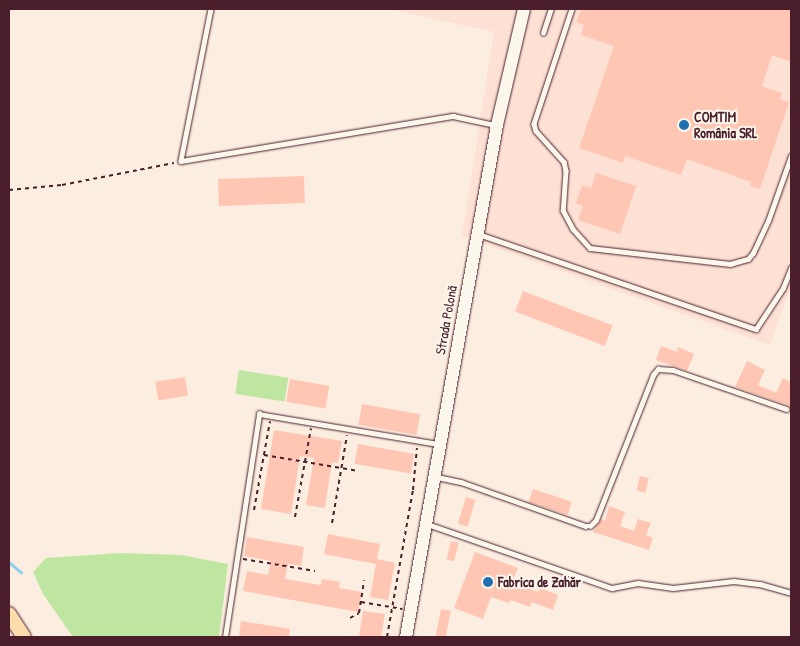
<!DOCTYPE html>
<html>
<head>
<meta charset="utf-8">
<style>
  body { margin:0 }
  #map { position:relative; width:800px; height:646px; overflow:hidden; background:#fcede1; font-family:"Patrick Hand",sans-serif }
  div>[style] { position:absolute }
  .built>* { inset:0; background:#fde1d4 }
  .green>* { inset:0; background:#bfe6a1; transform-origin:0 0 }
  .stream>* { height:2.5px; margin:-1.25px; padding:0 1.25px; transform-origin:1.25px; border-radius:1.25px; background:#8acfec }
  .building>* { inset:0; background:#ffc6b4; transform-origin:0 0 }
  .path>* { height:2px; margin-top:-1px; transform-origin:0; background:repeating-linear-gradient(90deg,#4a1f2b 0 4px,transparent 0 8px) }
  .roads { filter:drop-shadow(0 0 1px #4a1f2b) drop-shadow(0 0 1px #4a1f2b) }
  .lane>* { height:4.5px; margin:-2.25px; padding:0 2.25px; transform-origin:2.25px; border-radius:2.25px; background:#fbf7ec }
  .secondary>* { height:12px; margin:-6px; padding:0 6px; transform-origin:6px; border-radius:6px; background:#fbf7ec }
  .primary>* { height:14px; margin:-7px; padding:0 7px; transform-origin:7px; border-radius:7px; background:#fcdcac }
  .dots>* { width:14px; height:14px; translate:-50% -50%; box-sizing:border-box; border:2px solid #fbf7ec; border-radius:50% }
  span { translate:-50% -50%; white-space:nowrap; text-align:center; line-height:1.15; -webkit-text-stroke:4px #fbf7ec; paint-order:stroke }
  .poi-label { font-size:14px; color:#4a1f2b; font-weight:700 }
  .left { translate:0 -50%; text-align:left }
  .street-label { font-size:14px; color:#4a1f2b }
  .frame { position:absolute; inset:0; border:10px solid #4a1f2b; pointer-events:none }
</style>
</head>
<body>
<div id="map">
  <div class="built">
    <i style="clip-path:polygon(389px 9px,791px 9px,791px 286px,770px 345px,462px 236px,494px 32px)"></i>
  </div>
  <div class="green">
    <i style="left:239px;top:370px;width:50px;height:24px;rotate:9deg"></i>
    <i style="clip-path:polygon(120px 553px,181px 555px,228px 564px,219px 637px,73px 637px,43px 594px,33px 572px,46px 558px)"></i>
  </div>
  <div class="stream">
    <i style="left:9px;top:562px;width:16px;rotate:40deg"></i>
  </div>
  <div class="building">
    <i style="clip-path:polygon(581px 9px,791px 9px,791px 62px,772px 55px,762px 86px,782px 93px,780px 99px,789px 102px,760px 189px,750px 186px,751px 182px,687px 159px,681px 175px,625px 156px,623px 163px,579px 148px,614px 46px,581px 35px,584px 25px,576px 22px)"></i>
    <i style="clip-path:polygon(596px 173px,636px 186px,620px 234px,578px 220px,583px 206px,576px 203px,582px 185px,591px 188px)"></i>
    <i style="left:304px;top:176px;width:27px;height:86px;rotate:88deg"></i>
    <i style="left:523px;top:291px;width:96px;height:22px;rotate:21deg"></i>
    <i style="clip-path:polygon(661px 346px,677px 352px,678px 347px,694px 354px,687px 371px,656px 360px)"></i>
    <i style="clip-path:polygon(747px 361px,765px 370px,758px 385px,776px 393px,783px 378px,791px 382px,791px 412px,787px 405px,735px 387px)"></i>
    <i style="left:185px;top:377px;width:19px;height:30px;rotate:81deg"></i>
    <i style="left:290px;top:379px;width:40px;height:23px;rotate:10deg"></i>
    <i style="left:362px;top:404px;width:59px;height:21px;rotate:10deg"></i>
    <i style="clip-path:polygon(274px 430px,342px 441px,338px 463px,332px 462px,325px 508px,306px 505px,314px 458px,300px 456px,291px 514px,261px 509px)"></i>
    <i style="left:358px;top:444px;width:57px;height:20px;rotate:10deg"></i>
    <i style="left:640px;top:476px;width:9px;height:15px;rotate:13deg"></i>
    <i style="left:533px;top:489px;width:41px;height:14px;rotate:18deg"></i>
    <i style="left:466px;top:497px;width:10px;height:28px;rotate:17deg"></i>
    <i style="clip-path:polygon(609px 506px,625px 512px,620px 526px,634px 531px,638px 519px,651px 523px,646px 535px,653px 538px,649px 550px,593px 532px,601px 519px,605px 521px)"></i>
    <i style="clip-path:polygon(328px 534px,380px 544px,377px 559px,395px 563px,388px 600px,370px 597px,376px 564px,324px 554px)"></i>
    <i style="clip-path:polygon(247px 537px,304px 547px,301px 566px,288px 564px,285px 579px,321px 585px,322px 579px,340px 582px,339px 588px,362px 592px,358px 612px,243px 591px,247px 571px,268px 575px,271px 561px,244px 556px)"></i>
    <i style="left:451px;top:541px;width:8px;height:19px;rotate:14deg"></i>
    <i style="clip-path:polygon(475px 552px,518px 568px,512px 582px,538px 592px,540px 588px,558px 595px,553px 610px,532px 602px,530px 607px,511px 600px,509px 603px,491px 597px,483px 619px,454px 608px)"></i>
    <i style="left:441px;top:609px;width:10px;height:28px;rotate:11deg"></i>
    <i style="clip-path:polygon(363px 611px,385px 614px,381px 637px,359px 637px)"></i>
    <i style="clip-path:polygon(241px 621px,290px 629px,289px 637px,239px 637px)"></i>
  </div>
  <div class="path">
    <i style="left:9px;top:190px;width:53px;rotate:-5.4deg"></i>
    <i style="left:62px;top:185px;width:114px;rotate:-11.1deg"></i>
    <i style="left:264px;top:455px;width:96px;rotate:9.6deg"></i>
    <i style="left:254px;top:510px;width:90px;rotate:-79.8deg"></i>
    <i style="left:295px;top:517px;width:90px;rotate:-79.8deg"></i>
    <i style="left:332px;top:523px;width:89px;rotate:-80.3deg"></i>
    <i style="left:243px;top:559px;width:73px;rotate:9.5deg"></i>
    <i style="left:361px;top:602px;width:42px;rotate:9.7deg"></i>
    <i style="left:350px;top:618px;width:10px;rotate:-29deg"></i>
    <i style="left:359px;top:613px;width:33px;rotate:-81deg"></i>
    <i style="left:387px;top:637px;width:149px;rotate:-80deg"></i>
    <i style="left:413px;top:490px;width:42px;rotate:-84.6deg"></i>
  </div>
  <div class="roads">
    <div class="lane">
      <i style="left:211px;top:9px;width:155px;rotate:101.2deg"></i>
      <i style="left:181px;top:161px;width:276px;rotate:-9.4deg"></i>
      <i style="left:453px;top:116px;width:43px;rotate:12.1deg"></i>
      <i style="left:572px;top:9px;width:121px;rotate:108.3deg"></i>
      <i style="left:534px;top:124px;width:7px;rotate:74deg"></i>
      <i style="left:536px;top:131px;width:42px;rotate:47.9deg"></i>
      <i style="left:564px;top:162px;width:9px;rotate:77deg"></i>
      <i style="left:566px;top:171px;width:39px;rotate:94deg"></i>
      <i style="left:563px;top:210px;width:21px;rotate:62deg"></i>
      <i style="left:573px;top:229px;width:25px;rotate:48deg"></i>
      <i style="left:590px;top:248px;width:141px;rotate:6.5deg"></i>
      <i style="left:730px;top:264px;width:19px;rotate:-16deg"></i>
      <i style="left:748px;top:259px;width:8px;rotate:-50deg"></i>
      <i style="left:753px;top:253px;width:35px;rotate:-65deg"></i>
      <i style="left:768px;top:221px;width:69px;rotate:-70.5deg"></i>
      <i style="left:543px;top:33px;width:25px;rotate:-72deg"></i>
      <i style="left:478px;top:234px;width:294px;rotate:18.9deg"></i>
      <i style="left:756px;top:329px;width:49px;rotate:-56.6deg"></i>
      <i style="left:783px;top:288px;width:22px;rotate:-68deg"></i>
      <i style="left:437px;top:477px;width:25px;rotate:12deg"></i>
      <i style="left:461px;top:482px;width:132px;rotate:19.5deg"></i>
      <i style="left:585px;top:526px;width:5px"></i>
      <i style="left:590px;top:526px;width:8px;rotate:-45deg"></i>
      <i style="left:596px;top:520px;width:156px;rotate:-68.5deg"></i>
      <i style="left:653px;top:375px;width:8px;rotate:-50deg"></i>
      <i style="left:658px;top:369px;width:15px;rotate:4deg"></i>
      <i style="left:673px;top:370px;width:120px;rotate:19deg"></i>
      <i style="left:427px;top:524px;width:196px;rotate:19.1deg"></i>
      <i style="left:612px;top:588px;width:26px;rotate:-11deg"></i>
      <i style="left:638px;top:583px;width:35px;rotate:8deg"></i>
      <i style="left:673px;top:588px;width:61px;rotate:-6.5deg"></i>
      <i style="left:734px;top:581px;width:26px;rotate:7deg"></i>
      <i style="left:760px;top:584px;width:32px;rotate:16deg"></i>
      <i style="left:225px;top:637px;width:226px;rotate:-81.3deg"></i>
      <i style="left:259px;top:414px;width:182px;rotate:9.5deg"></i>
    </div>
    <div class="secondary">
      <i style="left:406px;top:637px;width:520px;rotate:-79.92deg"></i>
      <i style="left:497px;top:125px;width:119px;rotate:-76.9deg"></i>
    </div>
    <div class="primary">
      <i style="left:9px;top:614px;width:27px;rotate:57deg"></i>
    </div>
  </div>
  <div class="dots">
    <i style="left:684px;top:125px;background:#1f6fb2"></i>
    <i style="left:488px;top:582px;background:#1f6fb2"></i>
  </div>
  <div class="poi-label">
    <span class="left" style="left:694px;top:125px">COMTIM<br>România SRL</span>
    <span class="left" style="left:498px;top:582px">Fabrica de Zahăr</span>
  </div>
  <div class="street-label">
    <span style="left:446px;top:320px;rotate:-80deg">Strada Polonă</span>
  </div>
  <div class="frame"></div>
</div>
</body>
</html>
